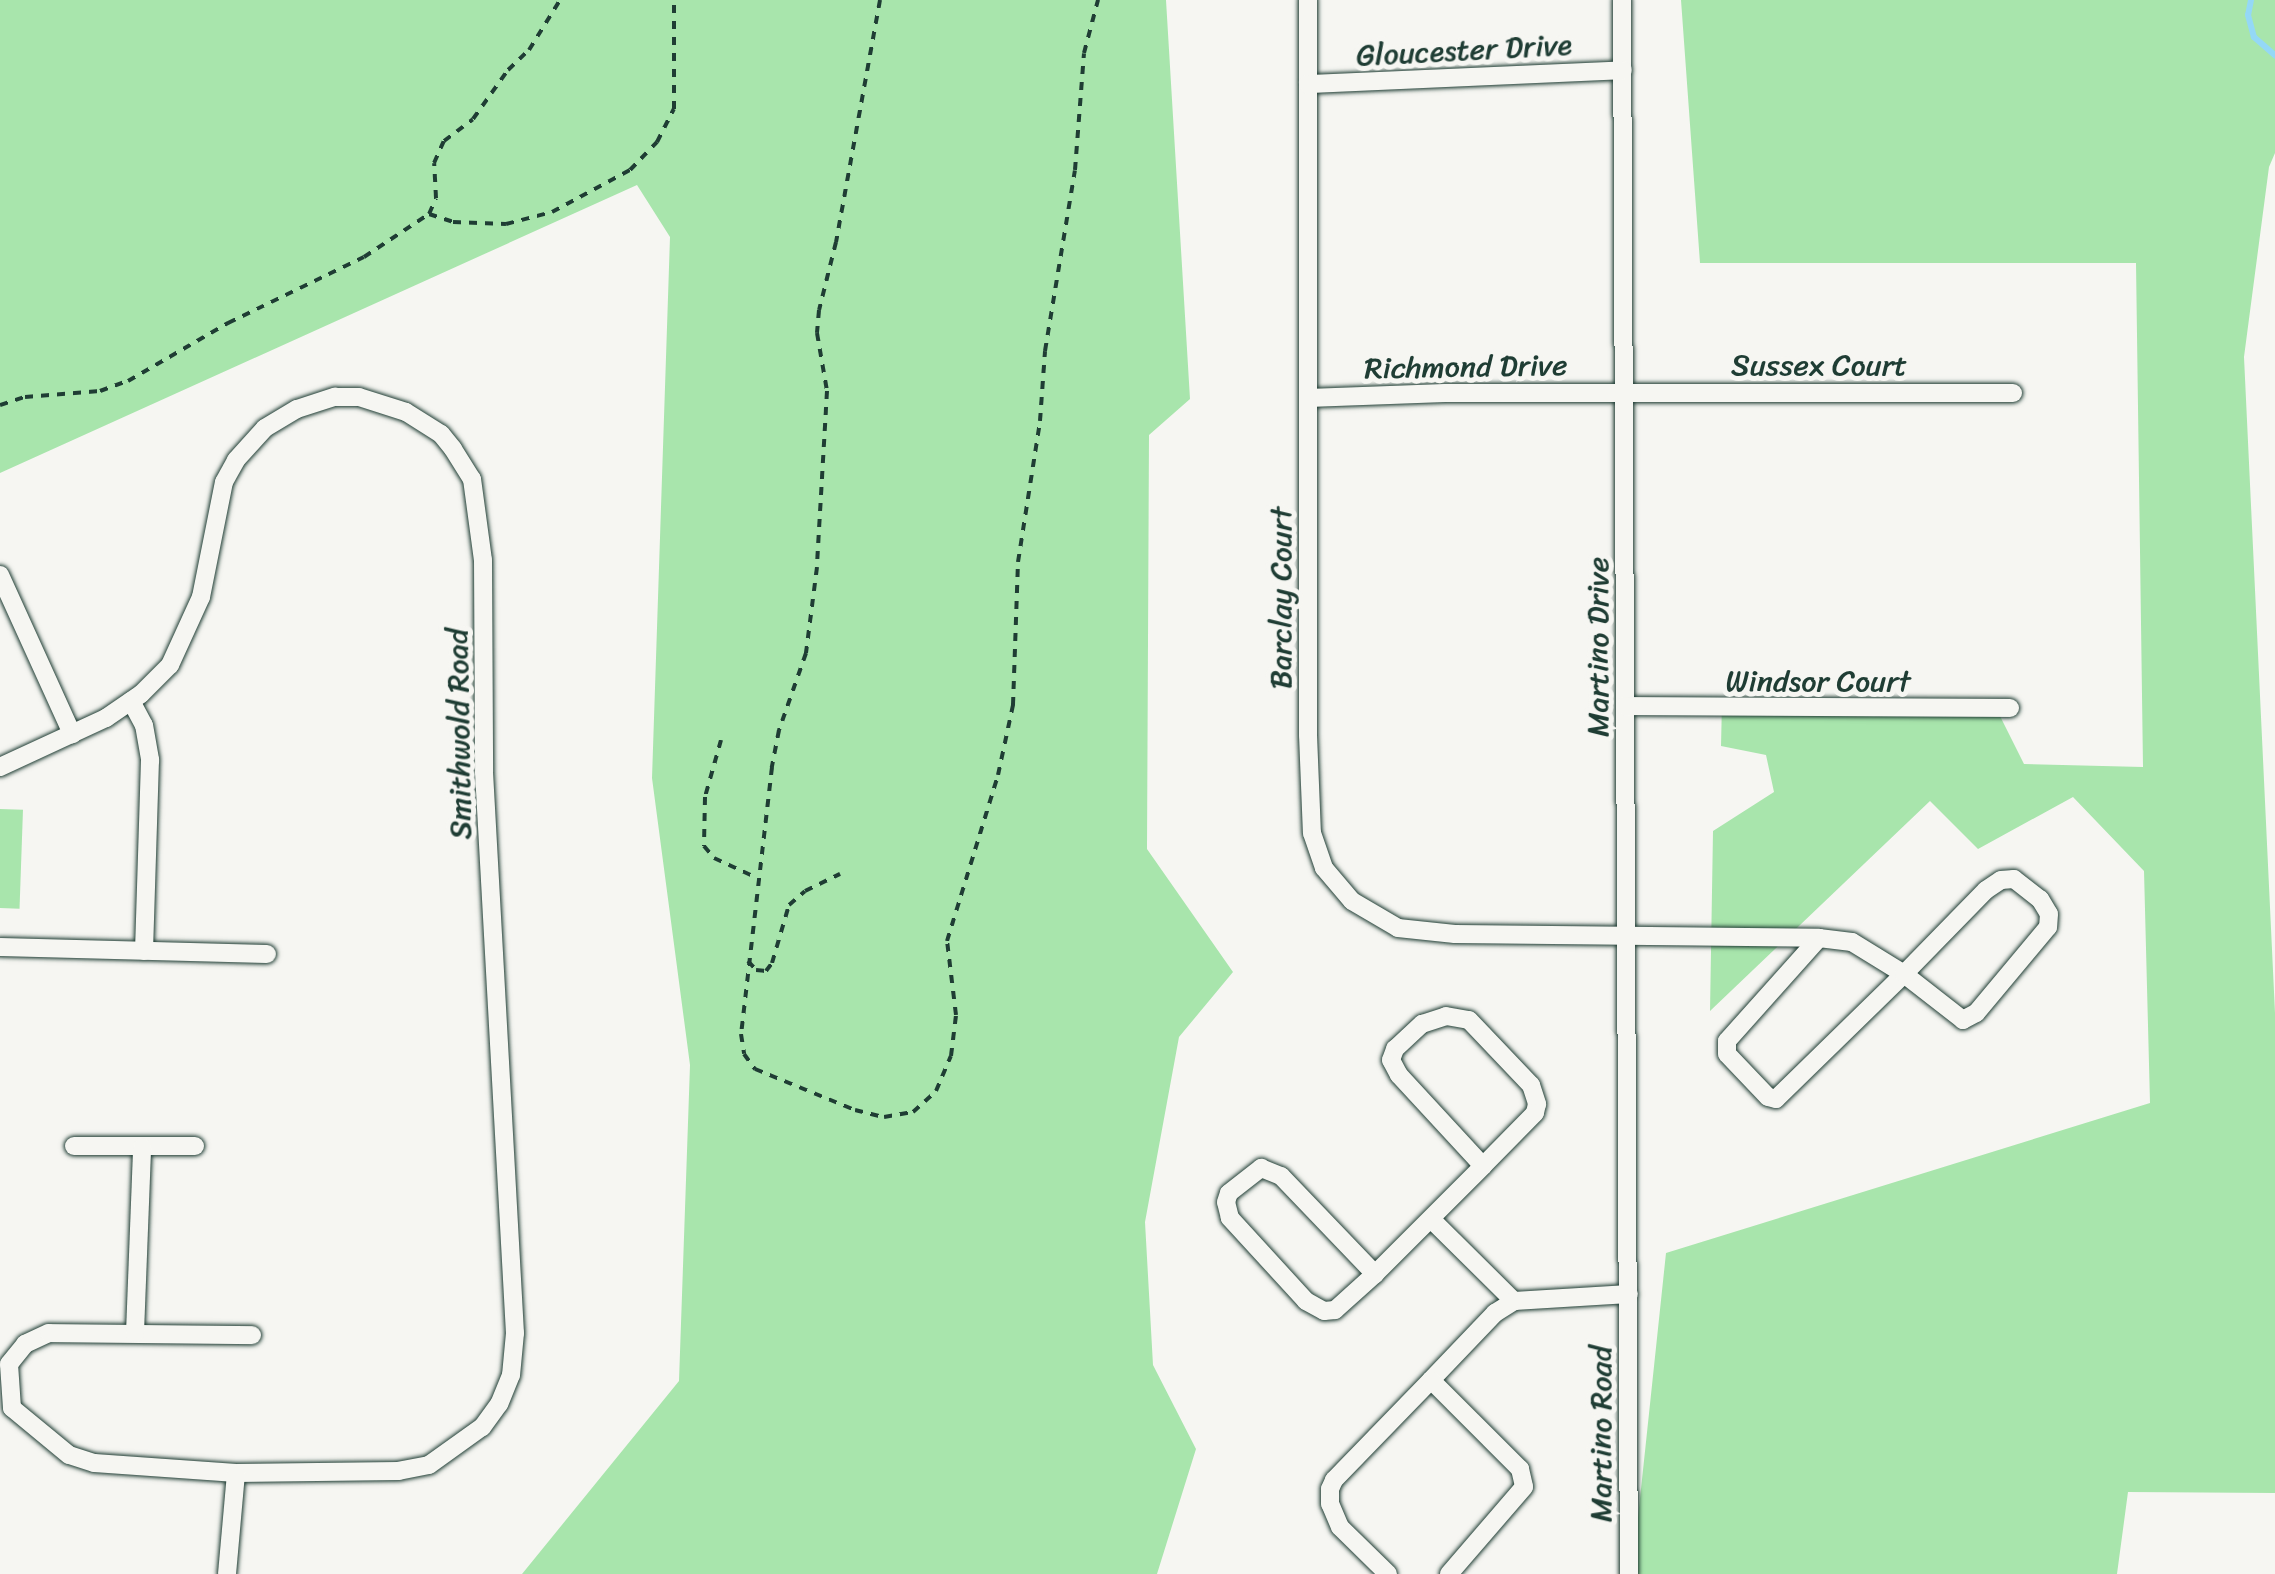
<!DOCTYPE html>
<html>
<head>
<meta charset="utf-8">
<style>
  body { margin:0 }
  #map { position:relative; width:2275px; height:1574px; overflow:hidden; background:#f6f6f2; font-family:Sriracha,sans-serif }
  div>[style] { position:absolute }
  .green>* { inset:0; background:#a8e5ac; transform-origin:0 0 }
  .stream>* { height:6px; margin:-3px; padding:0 3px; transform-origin:3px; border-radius:3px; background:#94d8f6 }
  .path>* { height:4px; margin-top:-2px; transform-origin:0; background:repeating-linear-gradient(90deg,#1f3d34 0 8px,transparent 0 16px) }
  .roads { filter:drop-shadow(0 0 2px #1f3d34) drop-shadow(0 0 2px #1f3d34) }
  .minor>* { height:18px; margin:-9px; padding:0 9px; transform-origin:9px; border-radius:9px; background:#f6f6f2 }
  span { translate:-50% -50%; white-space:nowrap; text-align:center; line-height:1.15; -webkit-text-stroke:10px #f6f6f2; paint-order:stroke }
  .street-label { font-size:30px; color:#1f3d34 }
</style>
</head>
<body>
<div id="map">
  <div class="green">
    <i style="clip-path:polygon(0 0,1166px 0,1190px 399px,1149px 435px,1147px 849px,1233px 972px,1179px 1037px,1145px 1222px,1153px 1365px,1196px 1449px,1157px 1574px,522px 1574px,679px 1381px,690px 1065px,652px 778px,670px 237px,637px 185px,0 473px)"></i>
    <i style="clip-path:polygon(1681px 0,2275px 0,2275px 153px,2269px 167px,2244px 357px,2275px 1013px,2275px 1493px,2128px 1492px,2117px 1574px,1632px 1574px,1666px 1253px,2150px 1103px,2144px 871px,2073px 797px,1978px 849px,1930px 801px,1710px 1011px,1713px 831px,1774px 792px,1766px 755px,1721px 746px,1722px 702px,1992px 700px,2024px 764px,2143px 767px,2136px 263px,1700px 263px)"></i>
    <i style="left:0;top:809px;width:23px;height:99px;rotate:2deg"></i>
  </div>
  <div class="stream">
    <i style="left:2251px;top:0;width:15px;rotate:101deg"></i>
    <i style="left:2248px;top:15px;width:23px;rotate:75deg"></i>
    <i style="left:2254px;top:37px;width:28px;rotate:41deg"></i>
  </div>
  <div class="path">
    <i style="left:880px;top:0;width:246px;rotate:100.3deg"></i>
    <i style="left:836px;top:242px;width:70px;rotate:104deg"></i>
    <i style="left:819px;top:310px;width:23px;rotate:95deg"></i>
    <i style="left:817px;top:333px;width:59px;rotate:80.2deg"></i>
    <i style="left:827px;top:391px;width:176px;rotate:93.3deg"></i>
    <i style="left:817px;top:567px;width:87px;rotate:97.3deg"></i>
    <i style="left:806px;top:653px;width:82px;rotate:109.3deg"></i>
    <i style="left:779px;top:730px;width:38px;rotate:101deg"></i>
    <i style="left:772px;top:767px;width:269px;rotate:96.6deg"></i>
    <i style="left:741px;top:1034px;width:20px;rotate:81deg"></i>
    <i style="left:744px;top:1054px;width:19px;rotate:54deg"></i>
    <i style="left:755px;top:1069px;width:108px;rotate:22.3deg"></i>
    <i style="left:855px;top:1110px;width:30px;rotate:14deg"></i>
    <i style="left:884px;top:1117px;width:29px;rotate:-10deg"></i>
    <i style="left:913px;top:1112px;width:31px;rotate:-42deg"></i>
    <i style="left:936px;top:1091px;width:38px;rotate:-67deg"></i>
    <i style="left:951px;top:1056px;width:41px;rotate:-83deg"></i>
    <i style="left:956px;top:1015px;width:75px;rotate:-96.9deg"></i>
    <i style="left:947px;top:941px;width:174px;rotate:-72.9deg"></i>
    <i style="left:998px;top:775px;width:72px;rotate:-77.9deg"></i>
    <i style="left:1013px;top:705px;width:143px;rotate:-88deg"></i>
    <i style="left:1018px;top:562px;width:143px;rotate:-81.1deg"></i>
    <i style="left:1040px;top:421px;width:70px;rotate:-85.9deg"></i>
    <i style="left:1045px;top:351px;width:183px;rotate:-80.6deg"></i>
    <i style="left:1075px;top:170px;width:117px;rotate:-85.6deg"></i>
    <i style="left:1084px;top:53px;width:55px;rotate:-75.2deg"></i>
    <i style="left:429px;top:214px;width:25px;rotate:18deg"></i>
    <i style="left:453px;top:222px;width:53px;rotate:2.2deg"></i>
    <i style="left:506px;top:224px;width:48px;rotate:-14.6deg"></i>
    <i style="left:552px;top:212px;width:89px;rotate:-28.3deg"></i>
    <i style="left:630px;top:170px;width:39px;rotate:-46deg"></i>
    <i style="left:657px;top:142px;width:37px;rotate:-63deg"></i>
    <i style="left:674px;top:109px;width:109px;rotate:-90deg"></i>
    <i style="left:0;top:405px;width:26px;rotate:-18deg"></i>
    <i style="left:25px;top:397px;width:75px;rotate:-4.6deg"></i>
    <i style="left:100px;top:391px;width:30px;rotate:-20deg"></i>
    <i style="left:128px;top:381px;width:116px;rotate:-30.1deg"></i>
    <i style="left:228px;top:323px;width:151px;rotate:-25.9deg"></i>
    <i style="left:364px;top:257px;width:78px;rotate:-33.5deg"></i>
    <i style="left:429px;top:214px;width:17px;rotate:-66deg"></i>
    <i style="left:436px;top:198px;width:35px;rotate:-93deg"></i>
    <i style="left:434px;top:163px;width:24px;rotate:-66deg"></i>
    <i style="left:444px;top:141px;width:36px;rotate:-37deg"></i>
    <i style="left:473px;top:119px;width:60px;rotate:-54.5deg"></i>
    <i style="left:508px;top:70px;width:29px;rotate:-44deg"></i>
    <i style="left:529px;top:50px;width:59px;rotate:-58.2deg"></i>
    <i style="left:721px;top:740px;width:59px;rotate:105.7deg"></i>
    <i style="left:705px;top:797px;width:49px;rotate:91.2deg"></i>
    <i style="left:704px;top:846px;width:16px;rotate:50deg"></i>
    <i style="left:714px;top:858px;width:47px;rotate:24.9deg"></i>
    <i style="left:748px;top:961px;width:12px;rotate:48deg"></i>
    <i style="left:756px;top:970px;width:10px;rotate:6deg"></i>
    <i style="left:766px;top:971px;width:10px;rotate:-53deg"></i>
    <i style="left:772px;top:963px;width:60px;rotate:-73.7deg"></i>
    <i style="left:789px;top:905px;width:21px;rotate:-41deg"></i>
    <i style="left:805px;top:891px;width:39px;rotate:-26deg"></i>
  </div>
  <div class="roads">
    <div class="minor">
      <i style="left:1308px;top:0;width:735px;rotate:90deg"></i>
      <i style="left:1308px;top:735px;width:98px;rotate:87.7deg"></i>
      <i style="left:1312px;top:833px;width:37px;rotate:71deg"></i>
      <i style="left:1324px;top:868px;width:43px;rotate:49.7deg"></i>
      <i style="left:1352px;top:901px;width:53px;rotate:30.4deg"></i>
      <i style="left:1398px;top:928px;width:57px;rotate:6deg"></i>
      <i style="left:1455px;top:934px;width:364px;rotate:0.6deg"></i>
      <i style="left:1819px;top:938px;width:33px;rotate:7deg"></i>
      <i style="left:1852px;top:942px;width:61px;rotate:31.6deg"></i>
      <i style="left:1904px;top:974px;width:179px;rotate:135.7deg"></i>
      <i style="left:1776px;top:1099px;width:8px;rotate:-166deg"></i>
      <i style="left:1768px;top:1097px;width:59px;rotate:-133.6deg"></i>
      <i style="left:1727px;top:1054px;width:13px;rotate:-90deg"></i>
      <i style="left:1727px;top:1041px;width:138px;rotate:-48.2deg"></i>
      <i style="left:1622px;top:0;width:1574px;rotate:89.75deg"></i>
      <i style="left:1308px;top:84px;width:315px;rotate:-2.5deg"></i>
      <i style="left:1308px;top:398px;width:137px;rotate:-2.1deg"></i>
      <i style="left:1445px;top:393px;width:568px"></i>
      <i style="left:0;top:575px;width:175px;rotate:65.6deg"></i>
      <i style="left:131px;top:701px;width:27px;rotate:62deg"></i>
      <i style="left:144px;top:725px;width:36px;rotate:80deg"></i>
      <i style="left:150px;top:760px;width:191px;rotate:91.8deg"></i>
      <i style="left:1625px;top:706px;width:385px;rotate:0.3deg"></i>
      <i style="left:0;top:767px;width:117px;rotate:-24.8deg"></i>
      <i style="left:106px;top:718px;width:42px;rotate:-34.4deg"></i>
      <i style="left:141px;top:694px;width:41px;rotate:-45deg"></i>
      <i style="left:170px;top:665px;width:75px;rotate:-65.5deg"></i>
      <i style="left:201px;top:597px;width:117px;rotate:-78.7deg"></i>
      <i style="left:224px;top:482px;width:25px;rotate:-61deg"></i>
      <i style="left:236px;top:460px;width:43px;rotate:-47.8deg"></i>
      <i style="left:265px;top:428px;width:37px;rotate:-31deg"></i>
      <i style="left:297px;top:409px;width:40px;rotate:-18deg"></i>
      <i style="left:335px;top:397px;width:24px"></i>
      <i style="left:359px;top:397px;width:49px;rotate:17.7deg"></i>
      <i style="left:406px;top:412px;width:41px;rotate:32.2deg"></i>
      <i style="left:441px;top:434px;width:19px;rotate:51deg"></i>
      <i style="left:453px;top:449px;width:36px;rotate:58deg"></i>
      <i style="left:472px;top:479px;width:82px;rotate:82.3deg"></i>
      <i style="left:483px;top:560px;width:212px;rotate:89.7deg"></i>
      <i style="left:484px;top:772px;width:562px;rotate:86.84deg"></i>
      <i style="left:515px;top:1333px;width:42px;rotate:95.4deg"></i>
      <i style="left:511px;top:1375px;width:31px;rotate:112deg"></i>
      <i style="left:499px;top:1404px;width:29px;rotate:126deg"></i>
      <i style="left:482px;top:1427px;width:65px;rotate:144.4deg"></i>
      <i style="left:429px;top:1465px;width:31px;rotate:169deg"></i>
      <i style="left:399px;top:1471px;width:163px;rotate:179.3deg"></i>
      <i style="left:236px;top:1473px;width:142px;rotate:-176deg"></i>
      <i style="left:94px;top:1463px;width:26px;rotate:-162deg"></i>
      <i style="left:69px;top:1455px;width:74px;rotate:-140.5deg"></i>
      <i style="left:12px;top:1408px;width:44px;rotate:-93.9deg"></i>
      <i style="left:9px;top:1364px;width:26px;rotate:-51deg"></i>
      <i style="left:25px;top:1344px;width:26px;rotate:-25deg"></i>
      <i style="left:49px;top:1333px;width:203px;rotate:0.6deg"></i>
      <i style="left:2014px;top:879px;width:33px;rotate:38deg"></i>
      <i style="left:2040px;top:899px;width:17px;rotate:59deg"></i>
      <i style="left:2049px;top:914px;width:13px;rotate:94deg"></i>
      <i style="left:2048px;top:927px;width:112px;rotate:129.9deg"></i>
      <i style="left:1976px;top:1013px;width:15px;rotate:152deg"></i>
      <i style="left:1963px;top:1020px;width:75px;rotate:-142.1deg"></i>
      <i style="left:1904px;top:974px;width:117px;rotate:-45.7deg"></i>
      <i style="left:1986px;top:890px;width:18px;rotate:-34deg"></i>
      <i style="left:2001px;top:880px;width:13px;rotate:-4deg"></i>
      <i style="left:0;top:947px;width:267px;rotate:1.5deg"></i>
      <i style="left:1446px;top:1016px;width:23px;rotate:10deg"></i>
      <i style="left:1469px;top:1020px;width:90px;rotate:46.4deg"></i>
      <i style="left:1531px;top:1085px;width:20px;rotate:72deg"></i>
      <i style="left:1537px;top:1104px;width:9px;rotate:103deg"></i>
      <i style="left:1535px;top:1113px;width:74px;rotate:134.5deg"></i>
      <i style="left:1483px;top:1166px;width:124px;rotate:-132.7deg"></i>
      <i style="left:1399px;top:1075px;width:17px;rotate:-118deg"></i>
      <i style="left:1391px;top:1060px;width:12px;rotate:-70deg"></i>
      <i style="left:1395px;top:1049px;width:37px;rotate:-43deg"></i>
      <i style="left:1422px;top:1024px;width:25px;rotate:-18deg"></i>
      <i style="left:74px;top:1146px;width:121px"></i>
      <i style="left:1261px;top:1168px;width:22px;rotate:22deg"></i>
      <i style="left:1281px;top:1176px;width:136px;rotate:46.2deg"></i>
      <i style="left:1375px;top:1274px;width:54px;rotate:138deg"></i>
      <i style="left:1335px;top:1310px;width:11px;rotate:175deg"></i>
      <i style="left:1324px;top:1311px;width:21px;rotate:-151deg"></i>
      <i style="left:1306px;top:1301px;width:113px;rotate:-132.5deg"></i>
      <i style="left:1230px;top:1218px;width:16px;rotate:-104deg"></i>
      <i style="left:1226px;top:1202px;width:9px;rotate:-72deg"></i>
      <i style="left:1229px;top:1193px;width:41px;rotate:-38deg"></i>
      <i style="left:1431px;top:1219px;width:117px;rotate:44.7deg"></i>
      <i style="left:1514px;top:1301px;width:115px;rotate:-3.5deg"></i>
      <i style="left:1375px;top:1274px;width:153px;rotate:-45deg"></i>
      <i style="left:135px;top:1333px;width:186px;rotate:-87.8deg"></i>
      <i style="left:1431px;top:1380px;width:93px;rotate:-46.3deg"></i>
      <i style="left:1495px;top:1313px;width:22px;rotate:-32deg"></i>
      <i style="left:227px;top:1574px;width:101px;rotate:-84.9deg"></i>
      <i style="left:1388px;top:1574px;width:67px;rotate:-135.6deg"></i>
      <i style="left:1340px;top:1527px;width:25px;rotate:-113deg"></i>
      <i style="left:1330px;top:1504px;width:15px;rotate:-90deg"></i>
      <i style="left:1330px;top:1489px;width:10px;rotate:-66deg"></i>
      <i style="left:1334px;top:1480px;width:139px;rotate:-45.9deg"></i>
      <i style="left:1431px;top:1380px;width:126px;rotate:45deg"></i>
      <i style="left:1520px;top:1469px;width:18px;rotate:77deg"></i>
      <i style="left:1524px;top:1487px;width:115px;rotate:130.8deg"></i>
    </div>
  </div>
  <div class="street-label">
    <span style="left:1464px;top:50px;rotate:-3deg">Gloucester Drive</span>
    <span style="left:1819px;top:365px">Sussex Court</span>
    <span style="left:1466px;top:367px;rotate:-1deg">Richmond Drive</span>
    <span style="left:1281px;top:598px;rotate:-90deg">Barclay Court</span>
    <span style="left:1598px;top:647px;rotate:-90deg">Martino Drive</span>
    <span style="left:1818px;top:681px">Windsor Court</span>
    <span style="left:459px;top:734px;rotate:-91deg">Smithwold Road</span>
    <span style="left:1601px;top:1434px;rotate:-90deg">Martino Road</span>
  </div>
</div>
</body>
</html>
